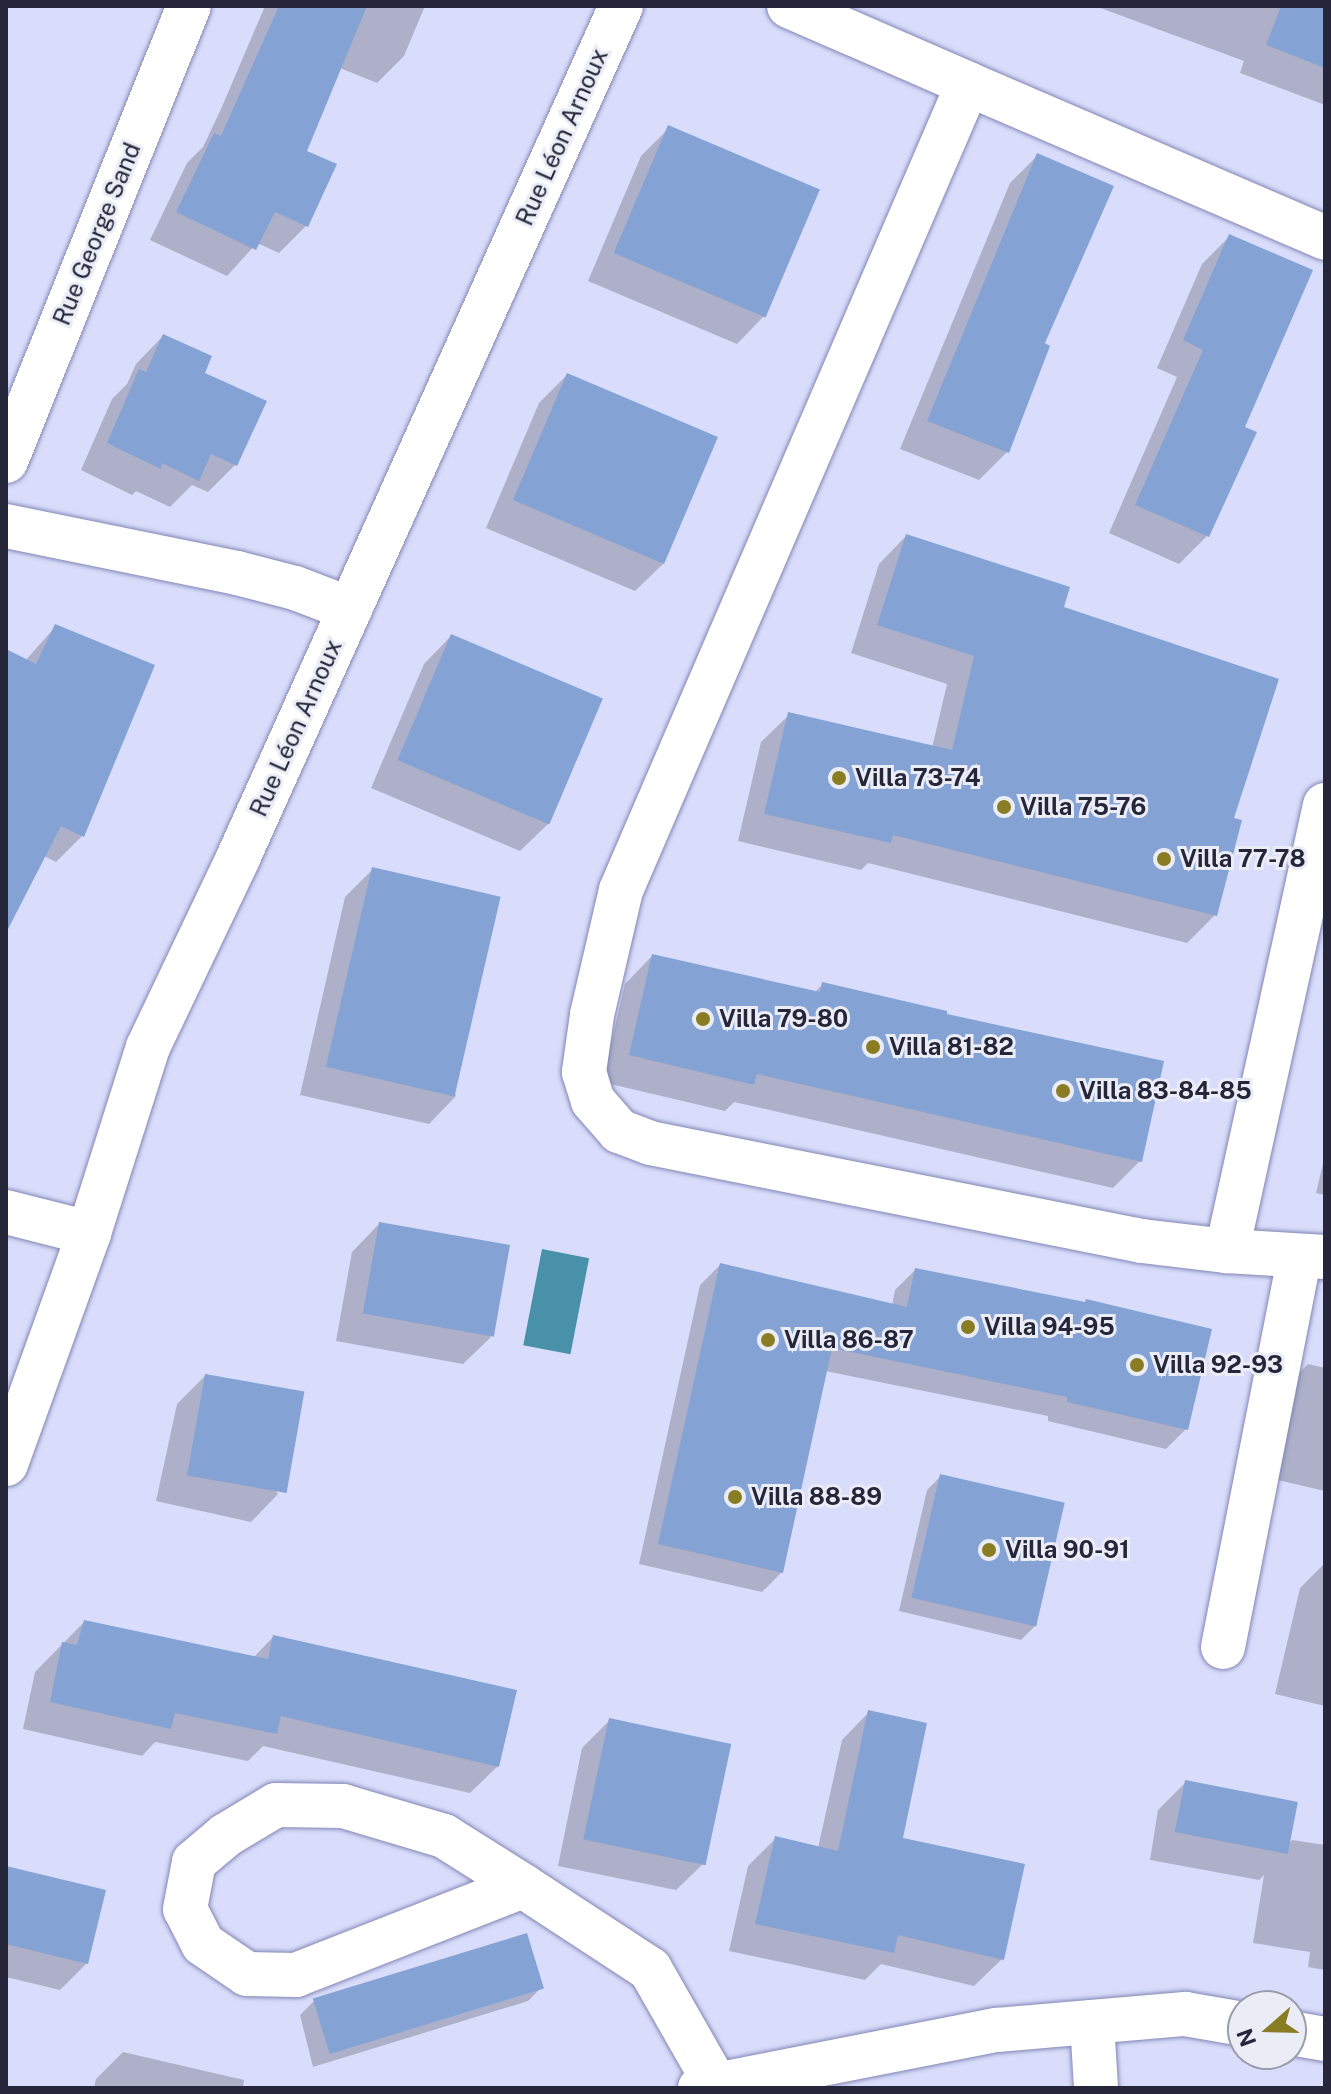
<!DOCTYPE html>
<html>
<head>
<meta charset="utf-8">
<style>
  body { margin:0 }
  #map { position:relative; width:1331px; height:2094px; overflow:hidden; background:#d9ddfb; font-family:"Public Sans",sans-serif }
  div>[style] { position:absolute }
  .water>* { inset:0; background:#4891a8; transform-origin:0 0 }
  .shadow>* { inset:0; background:#0003 }
  .building>* { inset:0; background:#84a2d4; transform-origin:0 0 }
  .roads { filter:drop-shadow(0 0 2px #8286b5) drop-shadow(0 0 2px #8286b5) }
  .minor>* { height:44px; margin:-22px; padding:0 22px; transform-origin:22px; border-radius:22px; background:#fff }
  .dots>* { width:22px; height:22px; translate:-50% -50%; box-sizing:border-box; border:4px solid #eaecf6; border-radius:50% }
  span { translate:-50% -50%; white-space:nowrap; text-align:center; line-height:1.15; -webkit-text-stroke:6px #eaecf6; paint-order:stroke }
  .street-label { font-size:24px; color:#252639 }
  .poi-label { font-size:24px; color:#252639; font-weight:700 }
  .left { translate:0 -50%; text-align:left }
  .frame { position:absolute; inset:0; border:8px solid #252639; pointer-events:none }
  .north { position:absolute; left:1227px; top:1990px; width:80px; height:80px; box-sizing:border-box; background:#eaecf6; border:2px solid #9b9daa; border-radius:50%; rotate:250deg; font-size:22px; font-weight:700; line-height:32px; text-align:center; color:#252639 }
  .north::after { content:''; display:block; margin:auto; width:28px; height:36px; background:#8a7c22; clip-path:polygon(50% 0,100% 100%,50% 72%,0 100%) }
</style>
</head>
<body>
<div id="map">
  <div class="water">
    <i style="left:542px;top:1249px;width:48px;height:98px;rotate:11deg"></i>
  </div>
  <div class="shadow">
    <i style="clip-path:polygon(265px 6px,425px 6px,404px 56px,377px 83px,340px 68px,304px 152px,306px 226px,279px 253px,257px 243px,227px 276px,150px 240px,187px 163px,203px 147px,221px 109px)"></i>
    <i style="clip-path:polygon(1095px 6px,1325px 6px,1325px 105px,1240px 73px,1244px 61px)"></i>
    <i style="clip-path:polygon(669px 128px,764px 316px,737px 344px,588px 281px,641px 156px)"></i>
    <i style="clip-path:polygon(1038px 155px,1007px 452px,979px 480px,900px 449px,1010px 183px)"></i>
    <i style="clip-path:polygon(1230px 236px,1242px 428px,1207px 536px,1179px 564px,1109px 533px,1177px 377px,1157px 368px,1202px 264px)"></i>
    <i style="clip-path:polygon(163px 336px,235px 465px,208px 492px,192px 485px,170px 507px,136px 491px,132px 495px,81px 470px,112px 399px,127px 384px,136px 364px)"></i>
    <i style="clip-path:polygon(567px 375px,663px 564px,635px 591px,486px 528px,539px 403px)"></i>
    <i style="clip-path:polygon(906px 536px,1061px 609px,1232px 820px,1215px 915px,1187px 943px,868px 863px,861px 870px,738px 841px,761px 742px,789px 715px,932px 748px,947px 684px,851px 653px,879px 564px)"></i>
    <i style="clip-path:polygon(56px 626px,82px 836px,56px 862px,44px 856px,6px 929px,6px 664px,25px 661px)"></i>
    <i style="clip-path:polygon(451px 636px,548px 824px,520px 851px,371px 788px,424px 664px)"></i>
    <i style="clip-path:polygon(373px 869px,456px 1096px,429px 1124px,300px 1095px,345px 897px)"></i>
    <i style="clip-path:polygon(652px 956px,814px 993px,823px 984px,1141px 1160px,1113px 1188px,734px 1102px,725px 1111px,602px 1082px,625px 984px)"></i>
    <i style="clip-path:polygon(1325px 1155px,1325px 1195px,1316px 1193px)"></i>
    <i style="clip-path:polygon(379px 1224px,491px 1337px,463px 1364px,336px 1341px,352px 1252px)"></i>
    <i style="clip-path:polygon(720px 1265px,892px 1306px,895px 1290px,915px 1270px,1186px 1429px,1166px 1449px,1048px 1421px,1048px 1416px,825px 1371px,782px 1572px,762px 1592px,639px 1564px,700px 1285px)"></i>
    <i style="clip-path:polygon(1308px 1364px,1325px 1368px,1325px 1491px,1265px 1477px,1285px 1387px)"></i>
    <i style="clip-path:polygon(205px 1376px,278px 1494px,251px 1522px,156px 1501px,177px 1404px)"></i>
    <i style="clip-path:polygon(941px 1476px,1035px 1626px,1021px 1640px,899px 1611px,927px 1490px)"></i>
    <i style="clip-path:polygon(1323px 1565px,1325px 1565px,1325px 1706px,1275px 1694px,1300px 1588px)"></i>
    <i style="clip-path:polygon(84px 1622px,253px 1658px,273px 1637px,498px 1766px,470px 1793px,263px 1746px,248px 1761px,155px 1742px,142px 1756px,23px 1729px,35px 1672px)"></i>
    <i style="clip-path:polygon(869px 1712px,901px 1839px,1002px 1959px,974px 1986px,881px 1964px,865px 1980px,729px 1951px,748px 1866px,776px 1838px,818px 1848px,842px 1740px)"></i>
    <i style="clip-path:polygon(610px 1720px,704px 1863px,676px 1890px,558px 1866px,582px 1748px)"></i>
    <i style="clip-path:polygon(1186px 1782px,1289px 1844px,1292px 1840px,1325px 1845px,1325px 1970px,1308px 1967px,1310px 1952px,1253px 1943px,1264px 1875px,1259px 1880px,1150px 1860px,1158px 1810px)"></i>
    <i style="clip-path:polygon(6px 1868px,87px 1963px,60px 1990px,6px 1977px)"></i>
    <i style="clip-path:polygon(542px 1987px,528px 2001px,313px 2067px,300px 2015px,314px 2001px)"></i>
    <i style="clip-path:polygon(123px 2052px,244px 2080px,243px 2088px,94px 2088px,96px 2079px)"></i>
  </div>
  <div class="building">
    <i style="clip-path:polygon(279px 6px,367px 6px,307px 151px,337px 164px,308px 227px,275px 212px,256px 250px,176px 212px,214px 133px,221px 136px)"></i>
    <i style="clip-path:polygon(1281px 6px,1325px 6px,1325px 68px,1266px 45px)"></i>
    <i style="left:668px;top:125px;width:165px;height:139px;rotate:23deg"></i>
    <i style="clip-path:polygon(1037px 153px,1114px 186px,1045px 343px,1050px 346px,1009px 453px,927px 421px)"></i>
    <i style="clip-path:polygon(1229px 234px,1313px 270px,1245px 427px,1257px 432px,1209px 537px,1135px 505px,1203px 350px,1183px 340px)"></i>
    <i style="clip-path:polygon(163px 334px,212px 356px,205px 373px,267px 401px,237px 466px,211px 454px,199px 481px,162px 463px,161px 469px,107px 443px,139px 369px,146px 372px)"></i>
    <i style="left:567px;top:373px;width:164px;height:138px;rotate:23deg"></i>
    <i style="clip-path:polygon(906px 534px,1070px 587px,1064px 607px,1279px 679px,1234px 818px,1242px 820px,1217px 916px,893px 835px,891px 843px,764px 814px,788px 712px,952px 750px,974px 656px,877px 625px)"></i>
    <i style="clip-path:polygon(55px 624px,155px 665px,84px 837px,61px 826px,6px 933px,6px 649px,36px 664px)"></i>
    <i style="left:451px;top:634px;width:165px;height:137px;rotate:23deg"></i>
    <i style="left:372px;top:867px;width:132px;height:205px;rotate:13deg"></i>
    <i style="clip-path:polygon(652px 954px,820px 992px,822px 982px,947px 1011px,947px 1014px,1164px 1061px,1142px 1162px,757px 1074px,754px 1085px,629px 1055px)"></i>
    <i style="left:379px;top:1222px;width:133px;height:93px;rotate:10deg"></i>
    <i style="clip-path:polygon(720px 1263px,907px 1307px,915px 1268px,1085px 1302px,1086px 1299px,1212px 1329px,1188px 1430px,1067px 1402px,1067px 1397px,832px 1348px,783px 1573px,658px 1544px)"></i>
    <i style="left:205px;top:1374px;width:101px;height:103px;rotate:10deg"></i>
    <i style="left:940px;top:1474px;width:128px;height:127px;rotate:13deg"></i>
    <i style="clip-path:polygon(84px 1620px,268px 1659px,273px 1635px,517px 1690px,499px 1767px,281px 1716px,277px 1734px,175px 1713px,171px 1729px,50px 1702px,62px 1642px,77px 1645px)"></i>
    <i style="clip-path:polygon(868px 1710px,927px 1723px,903px 1838px,1025px 1864px,1004px 1960px,898px 1935px,894px 1953px,755px 1924px,775px 1836px,838px 1851px)"></i>
    <i style="left:609px;top:1718px;width:125px;height:124px;rotate:12deg"></i>
    <i style="left:1185px;top:1780px;width:115px;height:53px;rotate:11deg"></i>
    <i style="clip-path:polygon(6px 1866px,106px 1890px,88px 1964px,6px 1944px)"></i>
    <i style="left:527px;top:1933px;width:58px;height:224px;rotate:73deg"></i>
  </div>
  <div class="roads">
    <div class="minor">
      <i style="left:789px;top:6px;width:195px;rotate:23.5deg"></i>
      <i style="left:968px;top:84px;width:878px;rotate:113.29deg"></i>
      <i style="left:621px;top:890px;width:128px;rotate:103.1deg"></i>
      <i style="left:592px;top:1015px;width:58px;rotate:98deg"></i>
      <i style="left:584px;top:1072px;width:30px;rotate:73deg"></i>
      <i style="left:593px;top:1101px;width:40px;rotate:49deg"></i>
      <i style="left:619px;top:1131px;width:33px;rotate:21deg"></i>
      <i style="left:650px;top:1143px;width:502px;rotate:11.27deg"></i>
      <i style="left:1142px;top:1241px;width:86px;rotate:6.7deg"></i>
      <i style="left:968px;top:84px;width:389px;rotate:23.3deg"></i>
      <i style="left:6px;top:461px;width:490px;rotate:-68.1deg"></i>
      <i style="left:6px;top:526px;width:236px;rotate:11.5deg"></i>
      <i style="left:237px;top:573px;width:60px;rotate:14.5deg"></i>
      <i style="left:295px;top:588px;width:59px;rotate:20.9deg"></i>
      <i style="left:1325px;top:805px;width:457px;rotate:102.4deg"></i>
      <i style="left:1227px;top:1251px;width:98px;rotate:3.5deg"></i>
      <i style="left:6px;top:1212px;width:86px;rotate:14.2deg"></i>
      <i style="left:6px;top:1464px;width:245px;rotate:-70.2deg"></i>
      <i style="left:89px;top:1233px;width:195px;rotate:-72.4deg"></i>
      <i style="left:148px;top:1047px;width:209px;rotate:-64.5deg"></i>
      <i style="left:238px;top:858px;width:934px;rotate:-65.79deg"></i>
      <i style="left:1223px;top:1647px;width:396px;rotate:-78.9deg"></i>
      <i style="left:523px;top:1886px;width:244px;rotate:158.6deg"></i>
      <i style="left:296px;top:1975px;width:49px;rotate:-178.8deg"></i>
      <i style="left:247px;top:1974px;width:53px;rotate:-145.7deg"></i>
      <i style="left:203px;top:1944px;width:39px;rotate:-117deg"></i>
      <i style="left:185px;top:1909px;width:48px;rotate:-79.2deg"></i>
      <i style="left:194px;top:1862px;width:42px;rotate:-40.2deg"></i>
      <i style="left:226px;top:1835px;width:58px;rotate:-31deg"></i>
      <i style="left:276px;top:1805px;width:67px;rotate:0.9deg"></i>
      <i style="left:343px;top:1806px;width:105px;rotate:16.5deg"></i>
      <i style="left:444px;top:1836px;width:93px;rotate:32.3deg"></i>
      <i style="left:523px;top:1886px;width:152px;rotate:33.2deg"></i>
      <i style="left:650px;top:1969px;width:131px;rotate:60.3deg"></i>
      <i style="left:1092px;top:2022px;width:66px;rotate:86.5deg"></i>
      <i style="left:1291px;top:2033px;width:35px;rotate:10deg"></i>
      <i style="left:700px;top:2088px;width:303px;rotate:-11.1deg"></i>
      <i style="left:997px;top:2030px;width:189px;rotate:-4.9deg"></i>
      <i style="left:1185px;top:2014px;width:59px;rotate:9.8deg"></i>
    </div>
  </div>
  <div class="dots">
    <i style="left:839px;top:778px;background:#8a7c22"></i>
    <i style="left:1004px;top:807px;background:#8a7c22"></i>
    <i style="left:1164px;top:859px;background:#8a7c22"></i>
    <i style="left:703px;top:1019px;background:#8a7c22"></i>
    <i style="left:873px;top:1047px;background:#8a7c22"></i>
    <i style="left:1063px;top:1091px;background:#8a7c22"></i>
    <i style="left:968px;top:1327px;background:#8a7c22"></i>
    <i style="left:768px;top:1340px;background:#8a7c22"></i>
    <i style="left:1137px;top:1365px;background:#8a7c22"></i>
    <i style="left:735px;top:1497px;background:#8a7c22"></i>
    <i style="left:989px;top:1550px;background:#8a7c22"></i>
  </div>
  <div class="street-label">
    <span style="left:562px;top:137px;rotate:-66deg">Rue Léon Arnoux</span>
    <span style="left:97px;top:234px;rotate:-68deg">Rue George Sand</span>
    <span style="left:296px;top:728px;rotate:-66deg">Rue Léon Arnoux</span>
  </div>
  <div class="poi-label">
    <span class="left" style="left:855px;top:778px">Villa 73-74</span>
    <span class="left" style="left:1020px;top:807px">Villa 75-76</span>
    <span class="left" style="left:1180px;top:859px">Villa 77-78</span>
    <span class="left" style="left:719px;top:1019px">Villa 79-80</span>
    <span class="left" style="left:889px;top:1047px">Villa 81-82</span>
    <span class="left" style="left:1079px;top:1091px">Villa 83-84-85</span>
    <span class="left" style="left:984px;top:1327px">Villa 94-95</span>
    <span class="left" style="left:784px;top:1340px">Villa 86-87</span>
    <span class="left" style="left:1153px;top:1365px">Villa 92-93</span>
    <span class="left" style="left:751px;top:1497px">Villa 88-89</span>
    <span class="left" style="left:1005px;top:1550px">Villa 90-91</span>
  </div>
  <div class="frame"></div>
  <div class="north">N</div>
</div>
</body>
</html>
